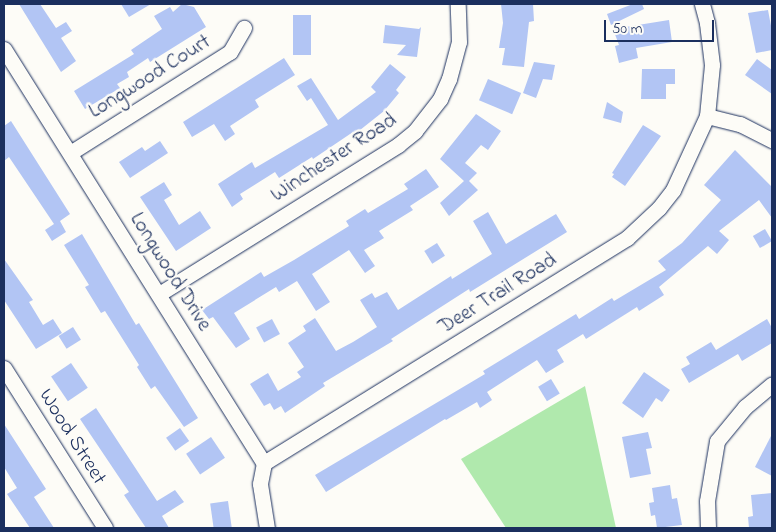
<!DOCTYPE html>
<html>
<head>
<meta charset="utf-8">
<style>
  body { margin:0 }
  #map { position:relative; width:776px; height:532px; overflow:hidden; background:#fdfcf7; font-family:"Indie Flower",sans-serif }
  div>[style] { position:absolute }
  .green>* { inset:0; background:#b0e9ad }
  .building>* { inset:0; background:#b2c5f4; transform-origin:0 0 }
  .roads { filter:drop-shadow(0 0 1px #1b2f5e) drop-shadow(0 0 1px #1b2f5e) }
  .minor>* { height:15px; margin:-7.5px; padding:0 7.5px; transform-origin:7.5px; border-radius:7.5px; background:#fdfcf7 }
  span { translate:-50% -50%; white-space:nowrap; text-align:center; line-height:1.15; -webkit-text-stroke:5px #fdfcf7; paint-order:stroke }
  .street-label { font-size:21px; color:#1b2f5e }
  .frame { position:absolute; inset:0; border:5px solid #1b2f5e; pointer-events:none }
  .scale { position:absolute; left:604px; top:20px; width:110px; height:22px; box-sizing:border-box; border:2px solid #1b2f5e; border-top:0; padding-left:6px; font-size:15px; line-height:18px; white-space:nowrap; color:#1b2f5e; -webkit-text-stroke:4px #fdfcf7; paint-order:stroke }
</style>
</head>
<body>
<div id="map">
  <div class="green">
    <i style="clip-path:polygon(585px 386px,616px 528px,506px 528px,461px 459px)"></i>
  </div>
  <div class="building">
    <i style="clip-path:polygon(19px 4px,40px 4px,56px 28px,66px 22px,72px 31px,61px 38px,76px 61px,61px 72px)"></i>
    <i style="clip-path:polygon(121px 4px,151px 4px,129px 17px)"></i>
    <i style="clip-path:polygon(182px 4px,194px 7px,206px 27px,150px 62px,148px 58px,127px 72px,129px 77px,117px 84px,120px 88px,85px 109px,74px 91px,134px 54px,131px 50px,162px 29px,154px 16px,170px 7px,173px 12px)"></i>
    <i style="clip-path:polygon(501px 4px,533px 4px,534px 21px,529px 22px,524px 67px,502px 65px,505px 48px,499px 48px,503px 23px)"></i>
    <i style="clip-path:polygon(633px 4px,642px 4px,644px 9px,611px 25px,607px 14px)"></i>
    <i style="clip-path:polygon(768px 10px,772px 31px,772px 50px,756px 53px,748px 13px)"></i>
    <i style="left:293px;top:15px;width:18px;height:40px"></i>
    <i style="clip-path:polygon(669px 20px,672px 42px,636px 48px,638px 58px,619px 63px,615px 46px,619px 45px,613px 29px)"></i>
    <i style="clip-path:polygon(385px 25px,419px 29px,421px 27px,417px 57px,397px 55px,406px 45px,383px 43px)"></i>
    <i style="clip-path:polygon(284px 58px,295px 75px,255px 100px,259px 107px,230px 126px,235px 134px,225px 141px,214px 124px,192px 137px,183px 122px)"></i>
    <i style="clip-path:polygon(757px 59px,772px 70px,772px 94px,745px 75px)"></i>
    <i style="clip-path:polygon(534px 62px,555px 65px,552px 80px,543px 79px,536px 98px,523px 93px)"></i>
    <i style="clip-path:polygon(390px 64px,406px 77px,396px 90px,399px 93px,384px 111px,355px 134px,353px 132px,313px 159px,312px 157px,279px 178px,275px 172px,240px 194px,243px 199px,232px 207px,218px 184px,252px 162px,255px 168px,328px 125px,311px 98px,307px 101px,297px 86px,311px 78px,338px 120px,376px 92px,371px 87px)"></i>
    <i style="clip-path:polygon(642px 69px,675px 69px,675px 84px,666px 84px,666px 99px,641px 99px)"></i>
    <i style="left:488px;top:79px;width:36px;height:23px;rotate:23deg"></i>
    <i style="clip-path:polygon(607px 102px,623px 112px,621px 123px,603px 118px)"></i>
    <i style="clip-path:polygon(476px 114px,501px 131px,488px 150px,481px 145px,465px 163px,477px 173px,469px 181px,478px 190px,449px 216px,440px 203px,464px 181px,440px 159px)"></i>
    <i style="clip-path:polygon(11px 121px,70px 214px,60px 221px,66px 232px,52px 241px,45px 230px,54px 224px,9px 157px,4px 161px,4px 126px)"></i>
    <i style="clip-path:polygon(643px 125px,661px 136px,625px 186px,612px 177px,614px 174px,612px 173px)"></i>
    <i style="clip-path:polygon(160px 141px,168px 153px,130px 178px,119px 162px,142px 147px,145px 151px)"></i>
    <i style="clip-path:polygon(735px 150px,772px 187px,772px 218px,759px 200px,719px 231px,729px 240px,717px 254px,708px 246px,659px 287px,664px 295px,639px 311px,637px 307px,586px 339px,583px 334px,557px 350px,564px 362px,546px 373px,537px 360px,487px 392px,492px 400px,480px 408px,477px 402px,446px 420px,445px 419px,326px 492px,315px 475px,485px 374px,483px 371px,576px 314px,579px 319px,612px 298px,614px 301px,666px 270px,658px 261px,682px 243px,721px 200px,704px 185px)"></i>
    <i style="clip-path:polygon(426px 169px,439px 187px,410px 206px,413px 210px,379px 231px,384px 238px,364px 250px,375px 266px,365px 273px,349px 250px,312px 274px,330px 302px,316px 311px,297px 281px,279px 292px,276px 287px,234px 313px,250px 339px,236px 348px,213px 317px,209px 319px,202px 310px,261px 272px,264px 277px,294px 260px,349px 226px,346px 221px,365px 209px,368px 213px,408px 189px,404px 184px)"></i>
    <i style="clip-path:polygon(164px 182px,172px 195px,164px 200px,179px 225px,200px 211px,211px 228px,176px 251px,140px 197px)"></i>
    <i style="clip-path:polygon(488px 212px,506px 244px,556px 214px,567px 232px,470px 292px,469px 289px,391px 339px,393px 341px,323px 383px,325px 386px,285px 413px,281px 406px,274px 410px,270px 403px,264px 406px,250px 384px,268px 373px,278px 391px,301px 377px,297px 372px,304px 367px,288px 343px,306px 331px,303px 326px,315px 318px,336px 351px,353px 342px,377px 327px,360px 300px,372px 293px,375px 298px,387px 292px,398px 310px,451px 276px,452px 279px,492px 254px,473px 221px)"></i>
    <i style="left:765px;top:229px;width:14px;height:14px;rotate:60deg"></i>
    <i style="clip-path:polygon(82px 234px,136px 325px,139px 323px,198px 418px,184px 427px,155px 386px,151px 389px,137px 367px,139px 365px,105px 311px,101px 313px,85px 287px,89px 285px,64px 245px)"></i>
    <i style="left:437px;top:243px;width:15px;height:15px;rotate:58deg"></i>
    <i style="clip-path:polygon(4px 259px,33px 300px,29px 302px,43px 325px,53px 319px,62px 333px,36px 349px,4px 300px)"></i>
    <i style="left:272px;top:319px;width:17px;height:18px;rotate:62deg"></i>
    <i style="clip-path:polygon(767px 319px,772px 328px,772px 343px,742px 361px,738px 354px,689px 383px,681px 369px,690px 364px,686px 357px,711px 342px,716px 350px)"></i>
    <i style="left:73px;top:327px;width:15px;height:17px;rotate:58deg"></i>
    <i style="left:71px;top:363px;width:30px;height:24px;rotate:56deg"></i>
    <i style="clip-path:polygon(644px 372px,670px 390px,662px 402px,656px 398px,643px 418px,622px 403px)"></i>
    <i style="left:551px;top:379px;width:17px;height:15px;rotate:59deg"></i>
    <i style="clip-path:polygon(96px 408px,157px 501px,175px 490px,184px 502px,162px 516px,169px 528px,146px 528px,124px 495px,129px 492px,80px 419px)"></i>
    <i style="clip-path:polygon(4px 424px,46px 489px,34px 497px,54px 528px,30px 528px,7px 494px,17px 488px,4px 467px)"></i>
    <i style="left:180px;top:428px;width:16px;height:17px;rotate:55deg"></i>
    <i style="clip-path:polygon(648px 432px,652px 448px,646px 449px,651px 474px,630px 478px,622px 437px)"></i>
    <i style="clip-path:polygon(772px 434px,772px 476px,755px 467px)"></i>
    <i style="left:211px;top:437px;width:25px;height:30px;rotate:56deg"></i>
    <i style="clip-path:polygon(670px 485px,672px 499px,677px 498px,682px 525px,657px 528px,655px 515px,651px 516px,649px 503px,654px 502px,652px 488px)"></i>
    <i style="clip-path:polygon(772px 493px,772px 528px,749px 528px,748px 517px,753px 516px,751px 495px)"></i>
    <i style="left:228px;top:501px;width:27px;height:18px;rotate:82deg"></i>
  </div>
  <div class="roads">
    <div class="minor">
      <i style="left:702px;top:4px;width:20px;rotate:75deg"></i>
      <i style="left:707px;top:23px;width:42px;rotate:83.2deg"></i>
      <i style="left:712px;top:65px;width:51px;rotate:95.6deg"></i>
      <i style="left:707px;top:116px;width:34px;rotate:14deg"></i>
      <i style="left:740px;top:124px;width:36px;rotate:27deg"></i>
      <i style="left:4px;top:49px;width:489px;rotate:57.9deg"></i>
      <i style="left:264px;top:463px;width:21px;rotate:101deg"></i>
      <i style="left:260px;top:484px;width:45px;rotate:81deg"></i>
      <i style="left:70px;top:153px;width:189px;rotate:-32.3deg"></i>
      <i style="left:230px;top:52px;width:28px;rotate:-60deg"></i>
      <i style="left:159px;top:294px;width:282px;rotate:-31.9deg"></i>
      <i style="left:398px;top:145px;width:22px;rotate:-39deg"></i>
      <i style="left:415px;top:131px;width:41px;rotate:-52deg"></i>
      <i style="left:440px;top:99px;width:22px;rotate:-66deg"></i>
      <i style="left:449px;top:79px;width:38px;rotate:-75deg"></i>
      <i style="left:459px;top:42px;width:38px;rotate:-92deg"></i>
      <i style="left:4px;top:368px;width:189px;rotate:57.7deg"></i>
      <i style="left:264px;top:463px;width:427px;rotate:-31.8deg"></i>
      <i style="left:627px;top:238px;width:44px;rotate:-43.2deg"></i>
      <i style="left:659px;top:208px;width:23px;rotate:-52deg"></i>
      <i style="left:673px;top:190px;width:81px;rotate:-65.3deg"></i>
      <i style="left:708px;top:528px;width:27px;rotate:-92deg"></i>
      <i style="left:707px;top:501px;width:61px;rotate:-80.5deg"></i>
      <i style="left:717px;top:441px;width:44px;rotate:-50.5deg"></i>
      <i style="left:745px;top:407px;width:35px;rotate:-40deg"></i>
    </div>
  </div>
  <div class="street-label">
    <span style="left:150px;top:77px;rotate:-32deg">Longwood Court</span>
    <span style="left:334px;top:158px;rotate:-33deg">Winchester Road</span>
    <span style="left:170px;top:272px;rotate:58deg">Longwood Drive</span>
    <span style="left:498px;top:294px;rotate:-32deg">Deer Trail Road</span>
    <span style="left:72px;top:437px;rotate:58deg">Wood Street</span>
  </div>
  <div class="frame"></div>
  <div class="scale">50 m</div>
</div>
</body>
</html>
